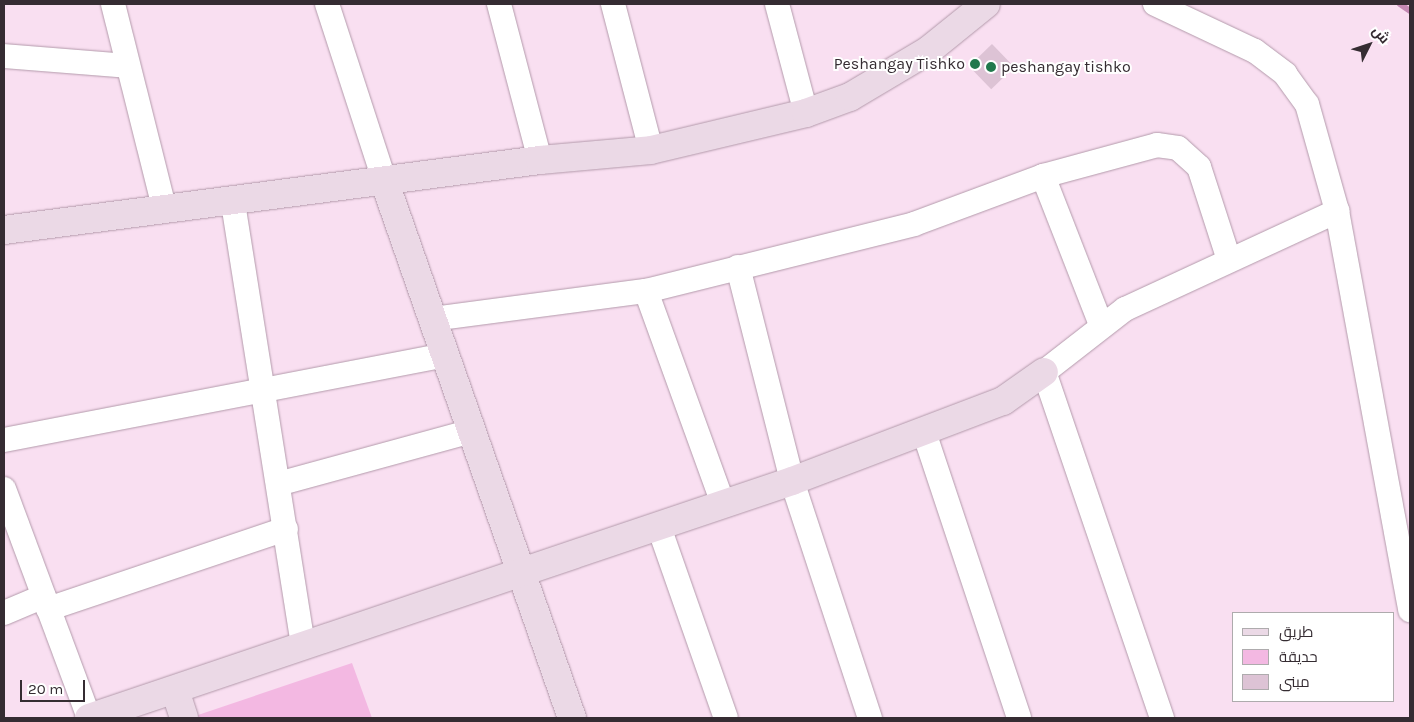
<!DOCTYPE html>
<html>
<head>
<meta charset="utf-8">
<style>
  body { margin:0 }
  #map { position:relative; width:1414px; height:722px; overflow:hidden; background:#f9dff1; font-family:Karla,Cairo,sans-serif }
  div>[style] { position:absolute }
  .green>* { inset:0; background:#f3b8e2 }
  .stream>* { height:6px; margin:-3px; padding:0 3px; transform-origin:3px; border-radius:3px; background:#c48ab4 }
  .building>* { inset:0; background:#ddc3d5; transform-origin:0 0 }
  .roads { filter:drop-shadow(0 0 1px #b39aab) drop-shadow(0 0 1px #b39aab) }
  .street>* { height:24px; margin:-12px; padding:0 12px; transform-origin:12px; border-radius:12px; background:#fff }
  .secondary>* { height:28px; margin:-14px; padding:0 14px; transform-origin:14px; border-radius:14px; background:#ebd9e6 }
  .dots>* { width:14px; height:14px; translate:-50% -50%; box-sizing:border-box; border:2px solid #fff; border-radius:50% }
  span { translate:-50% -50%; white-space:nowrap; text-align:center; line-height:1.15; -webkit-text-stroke:4px #fff; paint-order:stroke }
  .poi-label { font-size:16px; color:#352c32 }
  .right { translate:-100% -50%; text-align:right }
  .left { translate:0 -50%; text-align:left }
  .frame { position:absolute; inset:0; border:5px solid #352c32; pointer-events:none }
  .legend { position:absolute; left:1232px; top:612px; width:162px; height:90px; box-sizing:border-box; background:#fff; border:1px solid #aeabad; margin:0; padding:6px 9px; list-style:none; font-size:15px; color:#352c32 }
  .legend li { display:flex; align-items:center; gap:10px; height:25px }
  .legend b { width:25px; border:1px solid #aeabad }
  .north { position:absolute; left:1344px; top:20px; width:50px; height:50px; -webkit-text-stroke:4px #fff; paint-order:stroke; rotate:49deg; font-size:14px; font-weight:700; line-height:20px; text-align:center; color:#352c32 }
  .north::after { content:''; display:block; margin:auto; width:18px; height:22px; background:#352c32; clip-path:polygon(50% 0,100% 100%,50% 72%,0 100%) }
  .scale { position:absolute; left:20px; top:680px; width:65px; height:22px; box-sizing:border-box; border:2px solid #352c32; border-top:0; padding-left:6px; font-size:15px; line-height:18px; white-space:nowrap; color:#352c32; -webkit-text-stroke:4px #fff; paint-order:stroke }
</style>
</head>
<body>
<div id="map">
  <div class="green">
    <i style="clip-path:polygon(352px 663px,372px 718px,199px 718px,198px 715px)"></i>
  </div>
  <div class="stream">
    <i style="left:1400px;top:4px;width:12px;rotate:35deg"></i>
  </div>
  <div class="building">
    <i style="left:992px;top:44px;width:32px;height:32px;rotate:46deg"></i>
  </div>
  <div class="roads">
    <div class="street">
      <i style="left:113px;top:4px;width:213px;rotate:75.9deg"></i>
      <i style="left:327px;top:4px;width:188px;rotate:72deg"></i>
      <i style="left:499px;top:4px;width:161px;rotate:75.3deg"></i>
      <i style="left:613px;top:4px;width:151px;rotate:75.4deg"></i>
      <i style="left:777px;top:4px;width:113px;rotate:75.1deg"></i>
      <i style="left:1155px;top:4px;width:110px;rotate:25.2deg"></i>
      <i style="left:1255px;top:51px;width:38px;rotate:37deg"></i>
      <i style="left:1285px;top:74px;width:37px;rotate:54deg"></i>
      <i style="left:1307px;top:104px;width:111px;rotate:74.3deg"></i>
      <i style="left:1337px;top:211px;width:406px;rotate:79.6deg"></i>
      <i style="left:4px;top:56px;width:124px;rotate:4.6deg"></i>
      <i style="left:1043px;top:176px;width:160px;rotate:68.7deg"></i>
      <i style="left:233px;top:203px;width:447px;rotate:81deg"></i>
      <i style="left:738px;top:267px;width:221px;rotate:75.8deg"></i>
      <i style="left:792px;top:481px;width:250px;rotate:71.8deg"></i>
      <i style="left:646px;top:291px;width:226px;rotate:70.1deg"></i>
      <i style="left:432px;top:319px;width:216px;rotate:-7.5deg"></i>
      <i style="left:646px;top:291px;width:276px;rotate:-14deg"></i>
      <i style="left:914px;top:224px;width:138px;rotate:-20.4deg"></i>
      <i style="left:1043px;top:176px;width:118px;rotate:-15.2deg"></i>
      <i style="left:1157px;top:145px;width:21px;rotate:8deg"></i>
      <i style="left:1178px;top:148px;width:28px;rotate:42deg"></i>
      <i style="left:1199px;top:167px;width:98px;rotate:72.1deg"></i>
      <i style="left:924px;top:432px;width:301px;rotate:71.6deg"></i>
      <i style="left:4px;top:440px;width:449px;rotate:-10.9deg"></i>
      <i style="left:278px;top:484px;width:201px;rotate:-15.3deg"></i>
      <i style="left:4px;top:489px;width:244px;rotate:69.6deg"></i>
      <i style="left:659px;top:527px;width:202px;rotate:70.7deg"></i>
      <i style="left:48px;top:609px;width:251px;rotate:-18.6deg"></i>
      <i style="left:4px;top:613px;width:43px;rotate:-23deg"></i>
      <i style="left:1162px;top:718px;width:366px;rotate:-108.8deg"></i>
      <i style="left:1044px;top:372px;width:103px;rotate:-37.9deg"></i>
      <i style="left:1125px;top:309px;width:234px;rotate:-24.8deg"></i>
    </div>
    <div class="secondary">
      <i style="left:385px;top:183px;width:567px;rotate:70.73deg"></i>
      <i style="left:4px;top:230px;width:541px;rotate:-7.44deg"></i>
      <i style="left:540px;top:160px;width:111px;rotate:-5.1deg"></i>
      <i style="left:651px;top:150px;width:159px;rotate:-13.4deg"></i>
      <i style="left:806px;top:113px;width:47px;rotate:-20deg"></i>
      <i style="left:850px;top:97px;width:92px;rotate:-30.7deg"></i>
      <i style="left:929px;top:50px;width:73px;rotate:-38.9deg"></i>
      <i style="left:175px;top:690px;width:29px;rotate:72deg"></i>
      <i style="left:89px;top:718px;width:742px;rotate:-18.63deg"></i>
      <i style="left:792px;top:481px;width:226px;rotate:-20.8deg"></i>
      <i style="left:1003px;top:401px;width:50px;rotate:-35.3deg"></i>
    </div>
  </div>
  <div class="dots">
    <i style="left:975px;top:64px;background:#21794d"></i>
    <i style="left:991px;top:67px;background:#21794d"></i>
  </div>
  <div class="poi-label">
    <span class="right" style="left:965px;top:64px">Peshangay Tishko</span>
    <span class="left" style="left:1001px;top:67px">peshangay tishko</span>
  </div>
  <div class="frame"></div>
  <ul class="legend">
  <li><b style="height:6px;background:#ebd9e6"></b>طريق</li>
  <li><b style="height:14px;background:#f3b8e2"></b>حديقة</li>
  <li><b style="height:14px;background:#ddc3d5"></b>مبنى</li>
  </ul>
  <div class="north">ش</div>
  <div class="scale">20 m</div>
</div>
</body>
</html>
